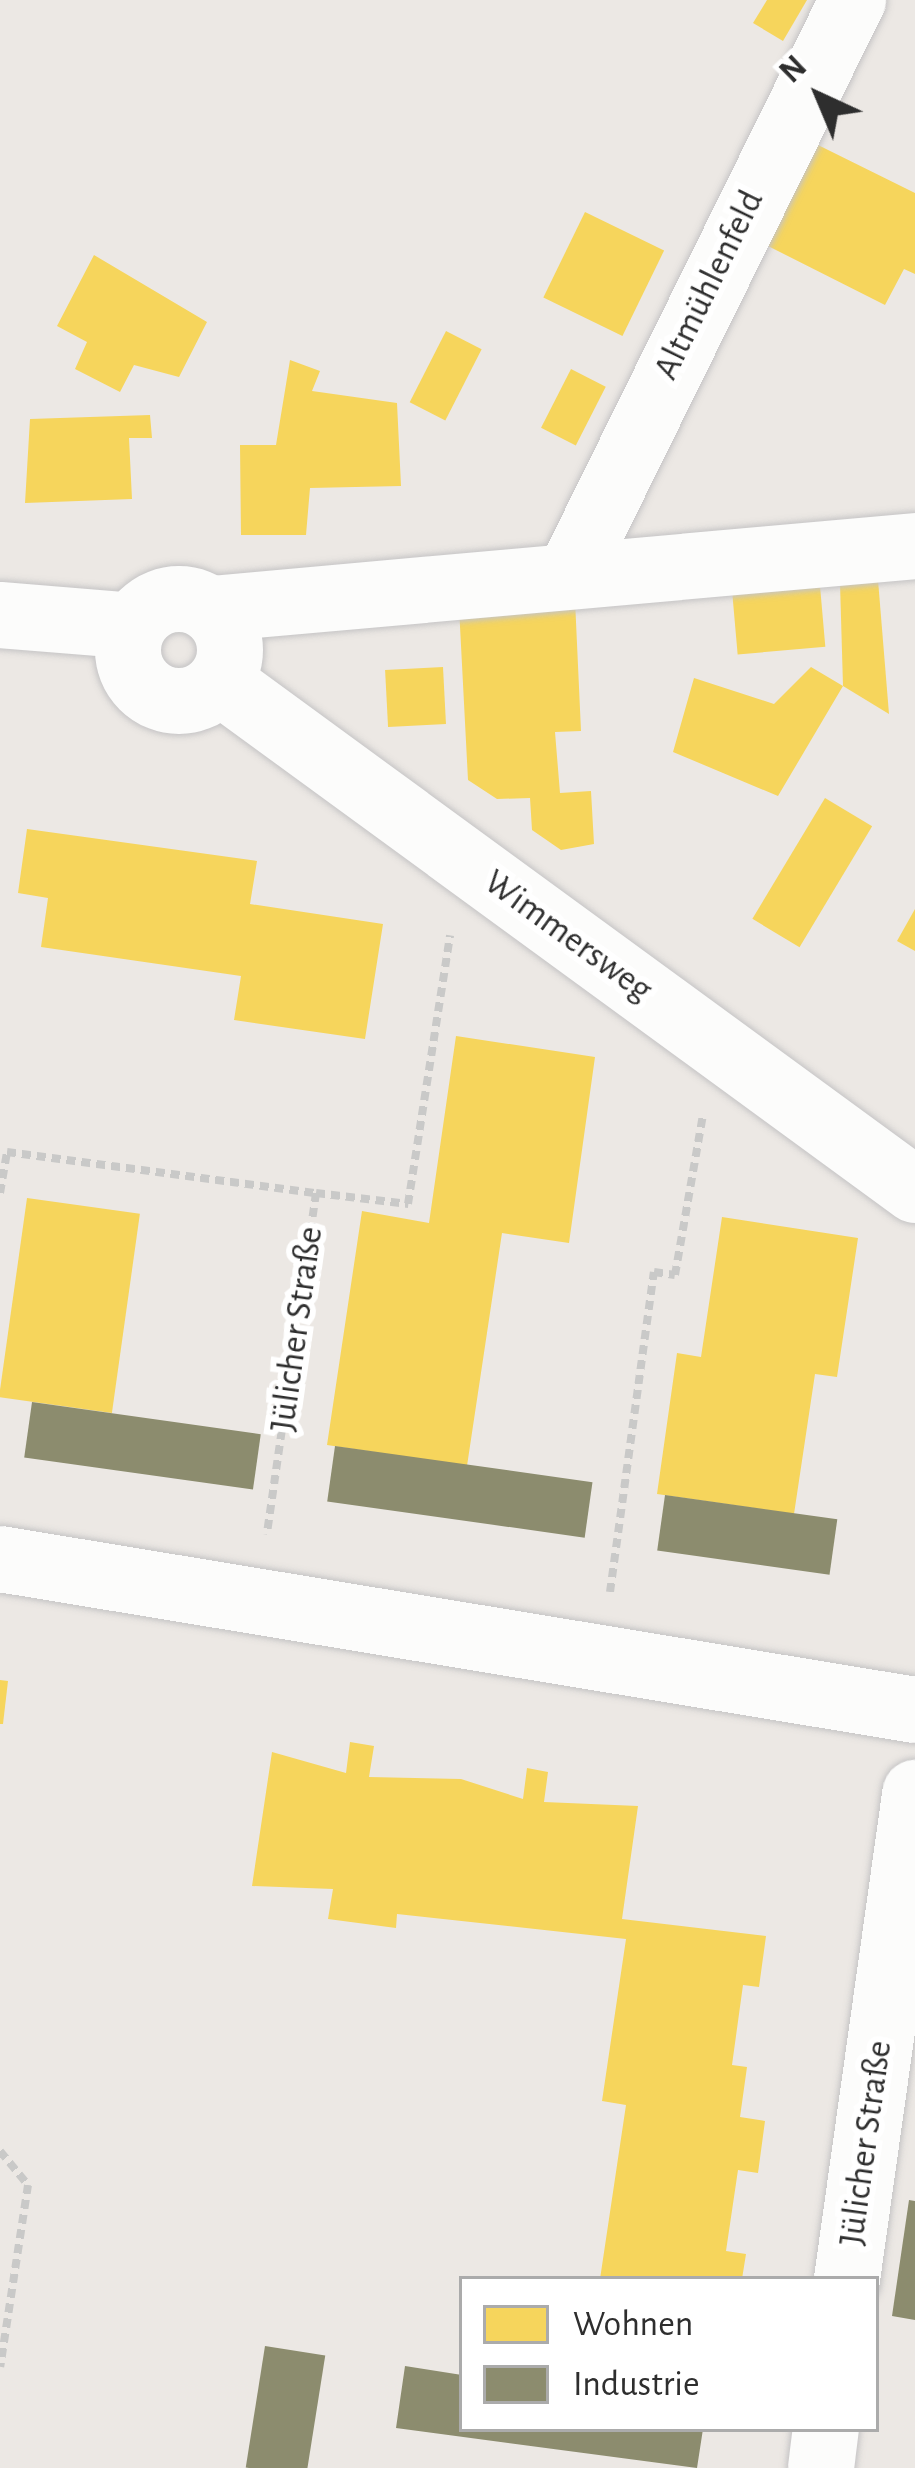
<!DOCTYPE html>
<html>
<head>
<meta charset="utf-8">
<style>
  body { margin:0 }
  #map { position:relative; width:915px; height:2468px; overflow:hidden; background:#ece8e4; font-family:"Alegreya Sans",sans-serif }
  div>[style] { position:absolute }
  .homes>* { inset:0; background:#f6d55c; transform-origin:0 0 }
  .industry>* { inset:0; background:#8c8c6e; transform-origin:0 0 }
  .path>* { height:8px; margin-top:-4px; transform-origin:0; background:repeating-linear-gradient(90deg,#c9c9c8 0 9px,transparent 0 15px) }
  .roads { filter:drop-shadow(0 0 3px #c5c4c5) drop-shadow(0 0 3px #c5c4c5) }
  .minor>* { height:66px; margin:-33px; padding:0 33px; transform-origin:33px; border-radius:33px; background:#fcfcfb }
  .minor>.ring { margin:-33px; padding:0; box-sizing:content-box; background:none; border:66px solid #fcfcfb; border-radius:50% }
  span { translate:-50% -50%; white-space:nowrap; text-align:center; line-height:1.15; -webkit-text-stroke:12px #fff; paint-order:stroke }
  .street-label { font-size:36px; color:#2e2e2e }
  .legend { position:absolute; left:459px; top:2276px; width:420px; height:156px; box-sizing:border-box; background:#fff; border:3px solid #ababab; margin:0; padding:15px 21px; list-style:none; font-size:36px; color:#2e2e2e }
  .legend li { display:flex; align-items:center; gap:24px; height:60px }
  .legend b { width:60px; border:3px solid #ababab }
  .north { position:absolute; left:759px; top:36px; width:120px; height:120px; -webkit-text-stroke:9px #fff; paint-order:stroke; rotate:316deg; font-size:33px; font-weight:700; line-height:48px; text-align:center; color:#2e2e2e }
  .north::after { content:''; display:block; margin:auto; width:42px; height:54px; background:#2e2e2e; clip-path:polygon(50% 0,100% 100%,50% 72%,0 100%) }
</style>
</head>
<body>
<div id="map">
  <div class="homes">
    <i style="clip-path:polygon(767px 0,807px 0,783px 41px,753px 23px)"></i>
    <i style="clip-path:polygon(818px 145px,915px 193px,915px 274px,904px 269px,885px 305px,768px 246px)"></i>
    <i style="left:585px;top:212px;width:88px;height:95px;rotate:26deg"></i>
    <i style="clip-path:polygon(94px 255px,207px 322px,179px 377px,134px 365px,120px 392px,75px 369px,87px 342px,57px 326px)"></i>
    <i style="left:446px;top:331px;width:40px;height:80px;rotate:27deg"></i>
    <i style="clip-path:polygon(290px 360px,320px 371px,312px 391px,397px 403px,401px 486px,310px 488px,306px 535px,241px 535px,240px 445px,276px 445px)"></i>
    <i style="left:571px;top:369px;width:39px;height:66px;rotate:27deg"></i>
    <i style="clip-path:polygon(150px 415px,152px 438px,129px 438px,132px 499px,25px 503px,30px 419px)"></i>
    <i style="clip-path:polygon(878px 580px,889px 714px,843px 686px,840px 583px)"></i>
    <i style="left:820px;top:586px;width:61px;height:88px;rotate:85deg"></i>
    <i style="clip-path:polygon(575px 600px,581px 731px,555px 732px,560px 793px,591px 791px,594px 844px,561px 850px,532px 830px,530px 798px,497px 799px,468px 780px,459px 607px)"></i>
    <i style="left:443px;top:667px;width:57px;height:58px;rotate:87deg"></i>
    <i style="clip-path:polygon(811px 667px,843px 686px,778px 796px,673px 752px,694px 678px,774px 704px)"></i>
    <i style="left:825px;top:798px;width:55px;height:141px;rotate:31deg"></i>
    <i style="clip-path:polygon(27px 829px,257px 861px,250px 904px,383px 924px,365px 1039px,234px 1020px,241px 976px,41px 947px,48px 898px,18px 893px)"></i>
    <i style="clip-path:polygon(915px 909px,915px 951px,897px 941px)"></i>
    <i style="clip-path:polygon(456px 1036px,595px 1057px,569px 1243px,502px 1233px,467px 1466px,327px 1445px,362px 1211px,429px 1223px)"></i>
    <i style="left:27px;top:1198px;width:114px;height:201px;rotate:8deg"></i>
    <i style="clip-path:polygon(722px 1217px,858px 1238px,837px 1377px,815px 1374px,794px 1514px,657px 1494px,677px 1353px,701px 1357px)"></i>
    <i style="clip-path:polygon(0 1680px,8px 1681px,3px 1724px,0 1724px)"></i>
    <i style="clip-path:polygon(350px 1742px,374px 1746px,369px 1777px,461px 1779px,523px 1799px,527px 1768px,548px 1772px,544px 1802px,638px 1806px,622px 1919px,766px 1936px,759px 1987px,743px 1985px,732px 2065px,747px 2067px,740px 2117px,765px 2121px,758px 2173px,738px 2170px,726px 2251px,746px 2254px,742px 2279px,600px 2279px,626px 2105px,602px 2101px,626px 1939px,397px 1914px,396px 1928px,328px 1919px,333px 1889px,252px 1886px,272px 1752px,346px 1773px)"></i>
  </div>
  <div class="industry">
    <i style="left:32px;top:1402px;width:231px;height:56px;rotate:8deg"></i>
    <i style="left:335px;top:1446px;width:260px;height:56px;rotate:8deg"></i>
    <i style="left:665px;top:1495px;width:174px;height:56px;rotate:8deg"></i>
    <i style="clip-path:polygon(909px 2200px,915px 2201px,915px 2320px,892px 2316px)"></i>
    <i style="left:265px;top:2346px;width:61px;height:123px;rotate:9deg"></i>
    <i style="clip-path:polygon(405px 2366px,462px 2375px,462px 2429px,703px 2429px,697px 2468px,396px 2428px)"></i>
  </div>
  <div class="path">
    <i style="left:0;top:1193px;width:42px;rotate:-80.3deg"></i>
    <i style="left:7px;top:1152px;width:312px;rotate:7.6deg"></i>
    <i style="left:316px;top:1193px;width:345px;rotate:98.2deg"></i>
    <i style="left:316px;top:1193px;width:93px;rotate:6.8deg"></i>
    <i style="left:408px;top:1204px;width:272px;rotate:-81.1deg"></i>
    <i style="left:610px;top:1592px;width:323px;rotate:-82.2deg"></i>
    <i style="left:654px;top:1272px;width:21px;rotate:8deg"></i>
    <i style="left:675px;top:1275px;width:162px;rotate:-80.1deg"></i>
    <i style="left:0;top:2151px;width:44px;rotate:50.5deg"></i>
    <i style="left:28px;top:2185px;width:184px;rotate:98.7deg"></i>
  </div>
  <div class="roads">
    <div class="minor">
      <i style="left:571px;top:572px;width:638px;rotate:-63.76deg"></i>
      <i class="ring" style="left:128px;top:599px;width:36px;height:36px"></i>
      <i style="left:211px;top:609px;width:707px;rotate:-5.11deg"></i>
      <i style="left:0;top:615px;width:134px;rotate:4.7deg"></i>
      <i style="left:220px;top:682px;width:861px;rotate:36.16deg"></i>
      <i style="left:0;top:1559px;width:927px;rotate:9.37deg"></i>
      <i style="left:847px;top:2279px;width:491px;rotate:-82deg"></i>
      <i style="left:821px;top:2468px;width:39px;rotate:-83deg"></i>
    </div>
  </div>
  <div class="street-label">
    <span style="left:709px;top:285px;rotate:-64deg">Altmühlenfeld</span>
    <span style="left:568px;top:936px;rotate:36deg">Wimmersweg</span>
    <span style="left:297px;top:1329px;rotate:-82deg">Jülicher Straße</span>
    <span style="left:866px;top:2143px;rotate:-82deg">Jülicher Straße</span>
  </div>
  <ul class="legend">
  <li><b style="height:33px;background:#f6d55c"></b>Wohnen</li>
  <li><b style="height:33px;background:#8c8c6e"></b>Industrie</li>
  </ul>
  <div class="north">N</div>
</div>
</body>
</html>
